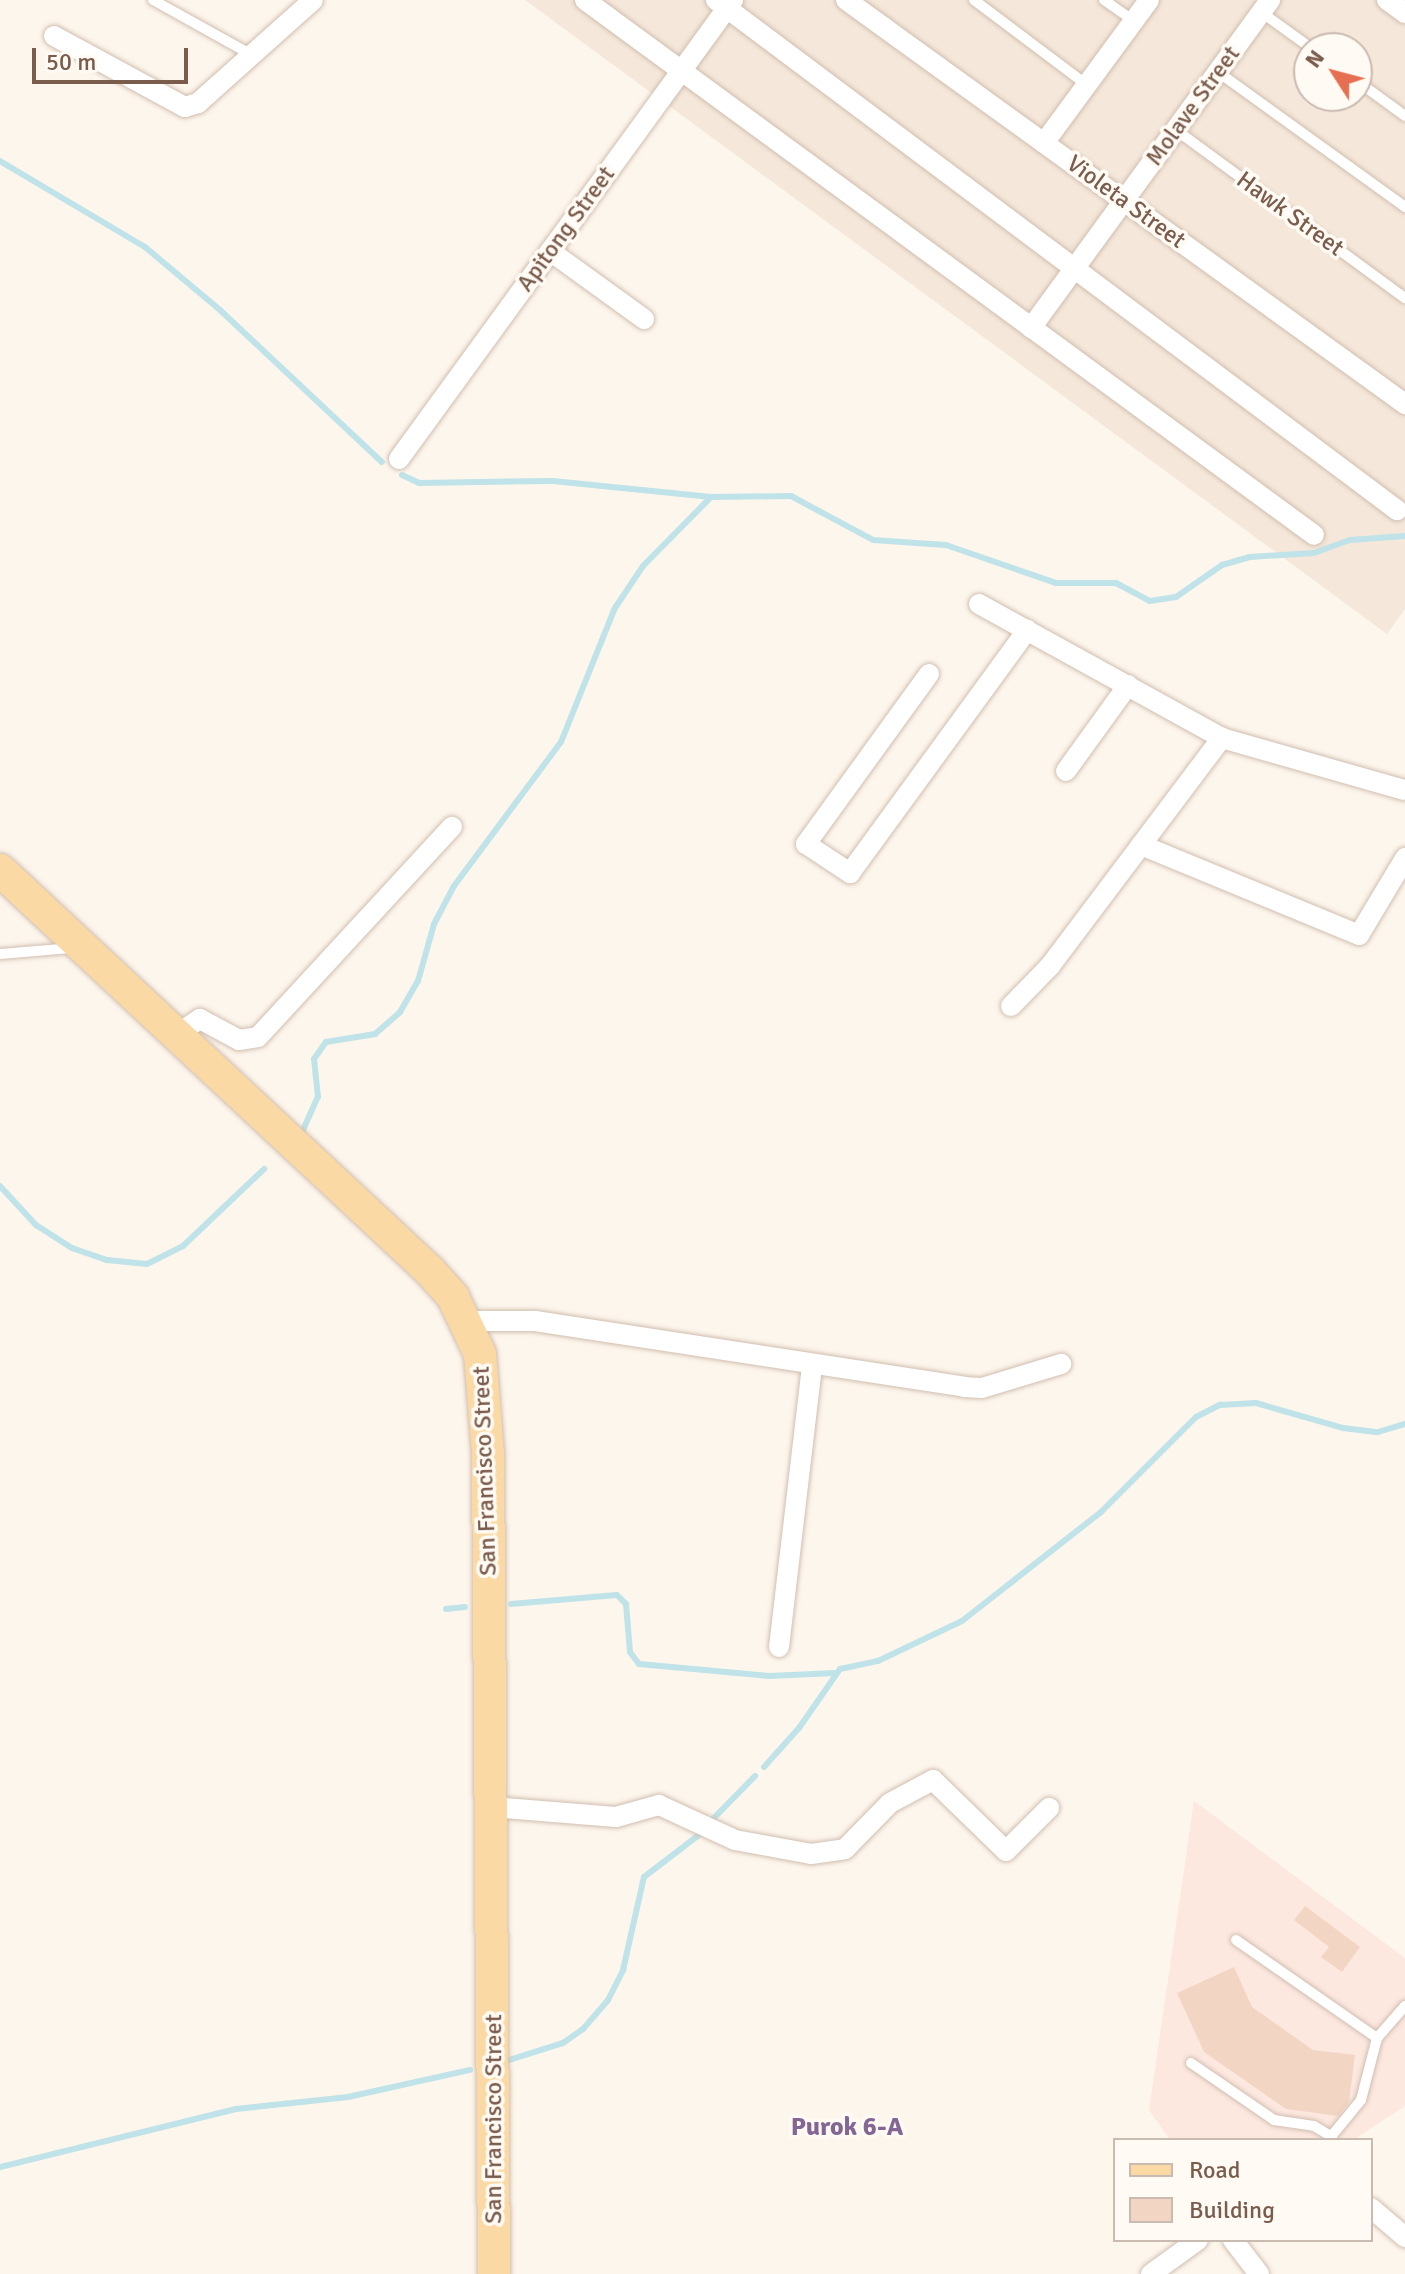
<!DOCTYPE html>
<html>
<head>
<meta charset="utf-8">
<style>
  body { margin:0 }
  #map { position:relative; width:1405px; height:2274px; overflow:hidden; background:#fdf6ec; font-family:Signika,sans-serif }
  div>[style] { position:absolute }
  .residential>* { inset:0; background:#f5e8da }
  .commercial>* { inset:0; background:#fde8e0 }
  .stream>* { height:6px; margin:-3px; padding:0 3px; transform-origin:3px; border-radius:3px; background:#bfe3e8 }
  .building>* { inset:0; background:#f3d5c3 }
  .roads { filter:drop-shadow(0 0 2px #d1beb0) drop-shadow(0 0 2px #d1beb0) }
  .lane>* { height:10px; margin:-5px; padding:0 5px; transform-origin:5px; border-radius:5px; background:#fff }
  .street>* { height:20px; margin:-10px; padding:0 10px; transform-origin:10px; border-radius:10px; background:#fff }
  .primary>* { height:32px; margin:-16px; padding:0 16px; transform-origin:16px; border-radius:16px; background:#fbd9a5 }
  span { translate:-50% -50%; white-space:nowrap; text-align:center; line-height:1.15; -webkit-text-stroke:7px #fffaf3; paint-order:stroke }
  .street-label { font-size:24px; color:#7a5c4d }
  .neighbourhood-label { font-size:26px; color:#846695; font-weight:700 }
  .legend { position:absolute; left:1113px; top:2138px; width:260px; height:104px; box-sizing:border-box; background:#fffaf3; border:2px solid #cabbb1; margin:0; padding:10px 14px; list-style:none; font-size:24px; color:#7a5c4d }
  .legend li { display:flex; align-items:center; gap:16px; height:40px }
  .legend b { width:40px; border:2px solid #cabbb1 }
  .north { position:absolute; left:1293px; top:32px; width:80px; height:80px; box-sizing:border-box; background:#fffaf3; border:2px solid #cabbb1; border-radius:50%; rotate:306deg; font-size:22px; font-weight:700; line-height:32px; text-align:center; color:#7a5c4d }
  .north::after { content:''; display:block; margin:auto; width:28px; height:36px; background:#e76f51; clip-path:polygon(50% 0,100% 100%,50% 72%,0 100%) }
  .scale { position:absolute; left:32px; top:48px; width:156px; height:36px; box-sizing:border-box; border:4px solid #7a5c4d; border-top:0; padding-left:10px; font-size:24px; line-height:28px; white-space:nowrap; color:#7a5c4d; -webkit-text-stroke:6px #fffaf3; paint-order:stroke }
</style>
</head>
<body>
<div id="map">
  <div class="residential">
    <i style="clip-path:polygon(evenodd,525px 0,1405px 0,1405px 609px,1387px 634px,525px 0,1309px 48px,1357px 48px,1357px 96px,1309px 96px,1309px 48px)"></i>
  </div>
  <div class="commercial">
    <i style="clip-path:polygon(1194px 1801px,1405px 1958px,1405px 2106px,1353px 2140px,1170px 2140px,1149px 2110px)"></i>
  </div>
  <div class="stream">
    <i style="left:0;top:161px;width:169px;rotate:30.7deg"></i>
    <i style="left:145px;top:247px;width:98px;rotate:40deg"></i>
    <i style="left:220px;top:310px;width:222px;rotate:43.2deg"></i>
    <i style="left:402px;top:475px;width:19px;rotate:25deg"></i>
    <i style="left:419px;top:483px;width:134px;rotate:-0.9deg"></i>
    <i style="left:553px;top:481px;width:159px;rotate:5.8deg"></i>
    <i style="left:711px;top:497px;width:80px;rotate:-0.7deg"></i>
    <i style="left:791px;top:496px;width:93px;rotate:28.2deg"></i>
    <i style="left:873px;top:540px;width:73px;rotate:3.9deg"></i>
    <i style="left:946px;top:545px;width:116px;rotate:19.1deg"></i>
    <i style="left:1056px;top:583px;width:60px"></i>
    <i style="left:1116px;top:583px;width:38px;rotate:28deg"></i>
    <i style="left:1150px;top:601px;width:26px;rotate:-9deg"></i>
    <i style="left:1176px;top:597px;width:56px;rotate:-34.8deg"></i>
    <i style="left:1222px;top:565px;width:29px;rotate:-16deg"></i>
    <i style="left:1250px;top:557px;width:64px;rotate:-3.6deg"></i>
    <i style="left:1314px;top:553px;width:38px;rotate:-20deg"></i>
    <i style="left:1350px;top:540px;width:55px;rotate:-4.2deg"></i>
    <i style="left:303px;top:1130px;width:36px;rotate:-66deg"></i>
    <i style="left:318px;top:1097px;width:38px;rotate:-96deg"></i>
    <i style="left:314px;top:1059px;width:21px;rotate:-55deg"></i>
    <i style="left:326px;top:1042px;width:50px;rotate:-9.3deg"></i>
    <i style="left:375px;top:1034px;width:33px;rotate:-41deg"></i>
    <i style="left:400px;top:1012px;width:36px;rotate:-60deg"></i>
    <i style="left:418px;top:981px;width:59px;rotate:-74.3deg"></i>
    <i style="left:434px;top:924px;width:43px;rotate:-62.2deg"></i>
    <i style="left:454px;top:886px;width:179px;rotate:-53.4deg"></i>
    <i style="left:561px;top:742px;width:144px;rotate:-68.1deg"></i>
    <i style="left:615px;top:608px;width:50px;rotate:-56.3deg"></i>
    <i style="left:643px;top:566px;width:97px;rotate:-45.4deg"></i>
    <i style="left:0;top:1186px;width:53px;rotate:47.3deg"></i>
    <i style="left:36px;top:1225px;width:43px;rotate:32.6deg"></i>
    <i style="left:72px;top:1248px;width:37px;rotate:19deg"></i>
    <i style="left:107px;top:1260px;width:40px;rotate:5.7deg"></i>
    <i style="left:147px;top:1264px;width:40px;rotate:-26.6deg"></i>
    <i style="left:183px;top:1246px;width:112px;rotate:-43.5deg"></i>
    <i style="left:511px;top:1604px;width:106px;rotate:-4.9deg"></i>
    <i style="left:617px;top:1595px;width:13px;rotate:45deg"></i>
    <i style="left:626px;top:1604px;width:48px;rotate:85.2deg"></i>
    <i style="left:630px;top:1652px;width:15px;rotate:53deg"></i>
    <i style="left:639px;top:1664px;width:131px;rotate:5.3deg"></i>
    <i style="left:769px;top:1676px;width:66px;rotate:-2.6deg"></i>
    <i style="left:446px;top:1609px;width:19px;rotate:-6deg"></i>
    <i style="left:764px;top:1767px;width:52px;rotate:-48.1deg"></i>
    <i style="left:799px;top:1728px;width:72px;rotate:-55.2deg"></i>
    <i style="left:840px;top:1669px;width:39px;rotate:-12deg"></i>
    <i style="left:878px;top:1661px;width:93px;rotate:-25.5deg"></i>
    <i style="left:962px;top:1621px;width:177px;rotate:-38.1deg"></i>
    <i style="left:1101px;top:1512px;width:134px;rotate:-45deg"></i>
    <i style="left:1196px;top:1417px;width:27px;rotate:-27deg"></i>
    <i style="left:1220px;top:1405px;width:36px;rotate:-3deg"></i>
    <i style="left:1256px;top:1403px;width:91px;rotate:16deg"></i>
    <i style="left:1343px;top:1428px;width:35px;rotate:7deg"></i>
    <i style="left:1378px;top:1432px;width:28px;rotate:-17deg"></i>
    <i style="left:709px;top:1823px;width:66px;rotate:-45.6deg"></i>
    <i style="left:506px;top:2061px;width:60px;rotate:-17.5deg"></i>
    <i style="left:563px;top:2043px;width:24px;rotate:-35deg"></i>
    <i style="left:583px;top:2029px;width:38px;rotate:-49deg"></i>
    <i style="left:608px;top:2000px;width:34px;rotate:-63deg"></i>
    <i style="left:623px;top:1970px;width:95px;rotate:-77.3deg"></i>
    <i style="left:644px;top:1877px;width:71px;rotate:-37.5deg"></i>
    <i style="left:0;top:2167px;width:243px;rotate:-13.8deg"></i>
    <i style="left:236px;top:2109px;width:113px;rotate:-6.1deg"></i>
    <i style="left:348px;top:2097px;width:125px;rotate:-12.5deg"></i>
  </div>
  <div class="building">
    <i style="clip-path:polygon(1305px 1906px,1360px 1947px,1342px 1972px,1321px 1957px,1329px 1947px,1294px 1920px)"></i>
    <i style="clip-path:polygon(1234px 1967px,1252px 2007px,1313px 2050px,1355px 2055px,1349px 2102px,1338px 2116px,1286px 2109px,1204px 2052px,1177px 1993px)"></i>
  </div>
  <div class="roads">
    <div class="lane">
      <i style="left:153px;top:0;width:113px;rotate:29.1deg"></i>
      <i style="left:974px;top:0;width:141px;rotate:37deg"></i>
      <i style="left:1104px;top:0;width:37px;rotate:35deg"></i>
      <i style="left:1261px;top:12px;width:62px;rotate:35.8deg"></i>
      <i style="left:1218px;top:72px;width:231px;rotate:35.8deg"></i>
      <i style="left:1357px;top:81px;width:59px;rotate:36.1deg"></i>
      <i style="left:1176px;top:130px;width:284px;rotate:36.3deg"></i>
      <i style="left:0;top:954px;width:71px;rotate:-4.8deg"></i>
      <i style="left:1236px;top:1940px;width:172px;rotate:34.8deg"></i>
      <i style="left:1191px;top:2063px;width:101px;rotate:34.5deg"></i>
      <i style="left:1274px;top:2120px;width:40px;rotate:8.5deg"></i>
      <i style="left:1314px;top:2126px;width:21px;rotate:31deg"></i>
      <i style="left:1329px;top:2139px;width:50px;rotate:-50.6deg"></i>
      <i style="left:1361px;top:2100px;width:64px;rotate:-75.5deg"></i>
      <i style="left:1377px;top:2038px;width:43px;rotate:-48.8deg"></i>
    </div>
    <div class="street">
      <i style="left:585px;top:0;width:904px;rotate:36.27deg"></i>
      <i style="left:716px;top:0;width:851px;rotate:36.83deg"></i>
      <i style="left:846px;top:0;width:690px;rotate:35.86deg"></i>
      <i style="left:1387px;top:0;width:22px;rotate:36deg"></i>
      <i style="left:54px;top:36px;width:149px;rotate:28.5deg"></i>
      <i style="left:185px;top:107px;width:14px;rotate:-17deg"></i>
      <i style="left:198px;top:103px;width:154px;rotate:-41.8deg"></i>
      <i style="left:1044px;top:143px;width:177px;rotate:-53.7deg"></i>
      <i style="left:550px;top:251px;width:116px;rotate:35.9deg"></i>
      <i style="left:1031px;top:328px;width:406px;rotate:-53.9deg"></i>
      <i style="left:399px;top:459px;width:568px;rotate:-53.96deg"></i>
      <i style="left:979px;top:604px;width:277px;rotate:28.9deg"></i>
      <i style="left:1222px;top:738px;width:190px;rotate:15.9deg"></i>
      <i style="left:929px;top:674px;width:210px;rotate:125.9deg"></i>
      <i style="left:806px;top:844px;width:53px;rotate:33.4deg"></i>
      <i style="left:850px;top:873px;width:301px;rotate:-53.9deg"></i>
      <i style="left:1066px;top:771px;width:106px;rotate:-54.2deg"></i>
      <i style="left:1141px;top:845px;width:236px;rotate:22.4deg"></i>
      <i style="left:1359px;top:935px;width:90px;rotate:-59.1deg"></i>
      <i style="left:1011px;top:1006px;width:56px;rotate:-45.7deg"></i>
      <i style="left:1050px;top:966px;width:286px;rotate:-53deg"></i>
      <i style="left:176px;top:1035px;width:29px;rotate:-34deg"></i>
      <i style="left:200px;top:1019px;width:44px;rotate:28.3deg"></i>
      <i style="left:239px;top:1040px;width:19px;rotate:-9deg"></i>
      <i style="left:258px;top:1037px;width:286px;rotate:-47.3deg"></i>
      <i style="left:467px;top:1321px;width:68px"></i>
      <i style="left:535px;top:1321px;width:434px;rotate:8.7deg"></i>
      <i style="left:964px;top:1387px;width:18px;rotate:3deg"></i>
      <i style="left:982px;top:1388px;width:83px;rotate:-16.9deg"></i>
      <i style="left:779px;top:1647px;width:285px;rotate:-83.3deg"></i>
      <i style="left:492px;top:1807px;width:124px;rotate:4.6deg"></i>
      <i style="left:616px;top:1817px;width:45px;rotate:-15.6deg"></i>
      <i style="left:659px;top:1805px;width:84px;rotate:24.7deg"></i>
      <i style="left:735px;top:1840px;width:77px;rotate:10.4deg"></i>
      <i style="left:811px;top:1854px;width:34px;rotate:-8deg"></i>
      <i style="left:845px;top:1849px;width:64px;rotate:-45.6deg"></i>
      <i style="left:890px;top:1803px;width:49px;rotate:-28.1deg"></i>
      <i style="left:933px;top:1780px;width:102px;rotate:44.2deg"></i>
      <i style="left:1006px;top:1851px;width:61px;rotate:-45deg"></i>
      <i style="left:1371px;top:2208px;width:45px;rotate:40.5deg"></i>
      <i style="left:1233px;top:2240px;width:43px;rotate:52.6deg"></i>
      <i style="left:1151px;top:2274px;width:58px;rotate:-35.9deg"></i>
    </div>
    <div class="primary">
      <i style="left:0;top:870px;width:587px;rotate:43deg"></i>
      <i style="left:429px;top:1270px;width:36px;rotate:48deg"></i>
      <i style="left:453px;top:1297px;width:63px;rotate:64.7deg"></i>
      <i style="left:480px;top:1354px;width:100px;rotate:85.4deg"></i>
      <i style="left:488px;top:1454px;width:820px;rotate:89.58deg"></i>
    </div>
  </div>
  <div class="street-label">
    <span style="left:1193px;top:106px;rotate:-54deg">Molave Street</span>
    <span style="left:1126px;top:202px;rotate:36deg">Violeta Street</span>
    <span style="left:1290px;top:214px;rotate:36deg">Hawk Street</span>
    <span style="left:566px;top:229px;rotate:-54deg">Apitong Street</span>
    <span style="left:485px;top:1471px;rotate:-92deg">San Francisco Street</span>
    <span style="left:494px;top:2119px;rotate:-90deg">San Francisco Street</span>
  </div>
  <div class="neighbourhood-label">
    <span style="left:847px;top:2128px">Purok 6-A</span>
  </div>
  <ul class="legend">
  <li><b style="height:10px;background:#fbd9a5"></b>Road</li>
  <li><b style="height:22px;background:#f3d5c3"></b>Building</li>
  </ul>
  <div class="north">N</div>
  <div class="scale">50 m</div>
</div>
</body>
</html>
